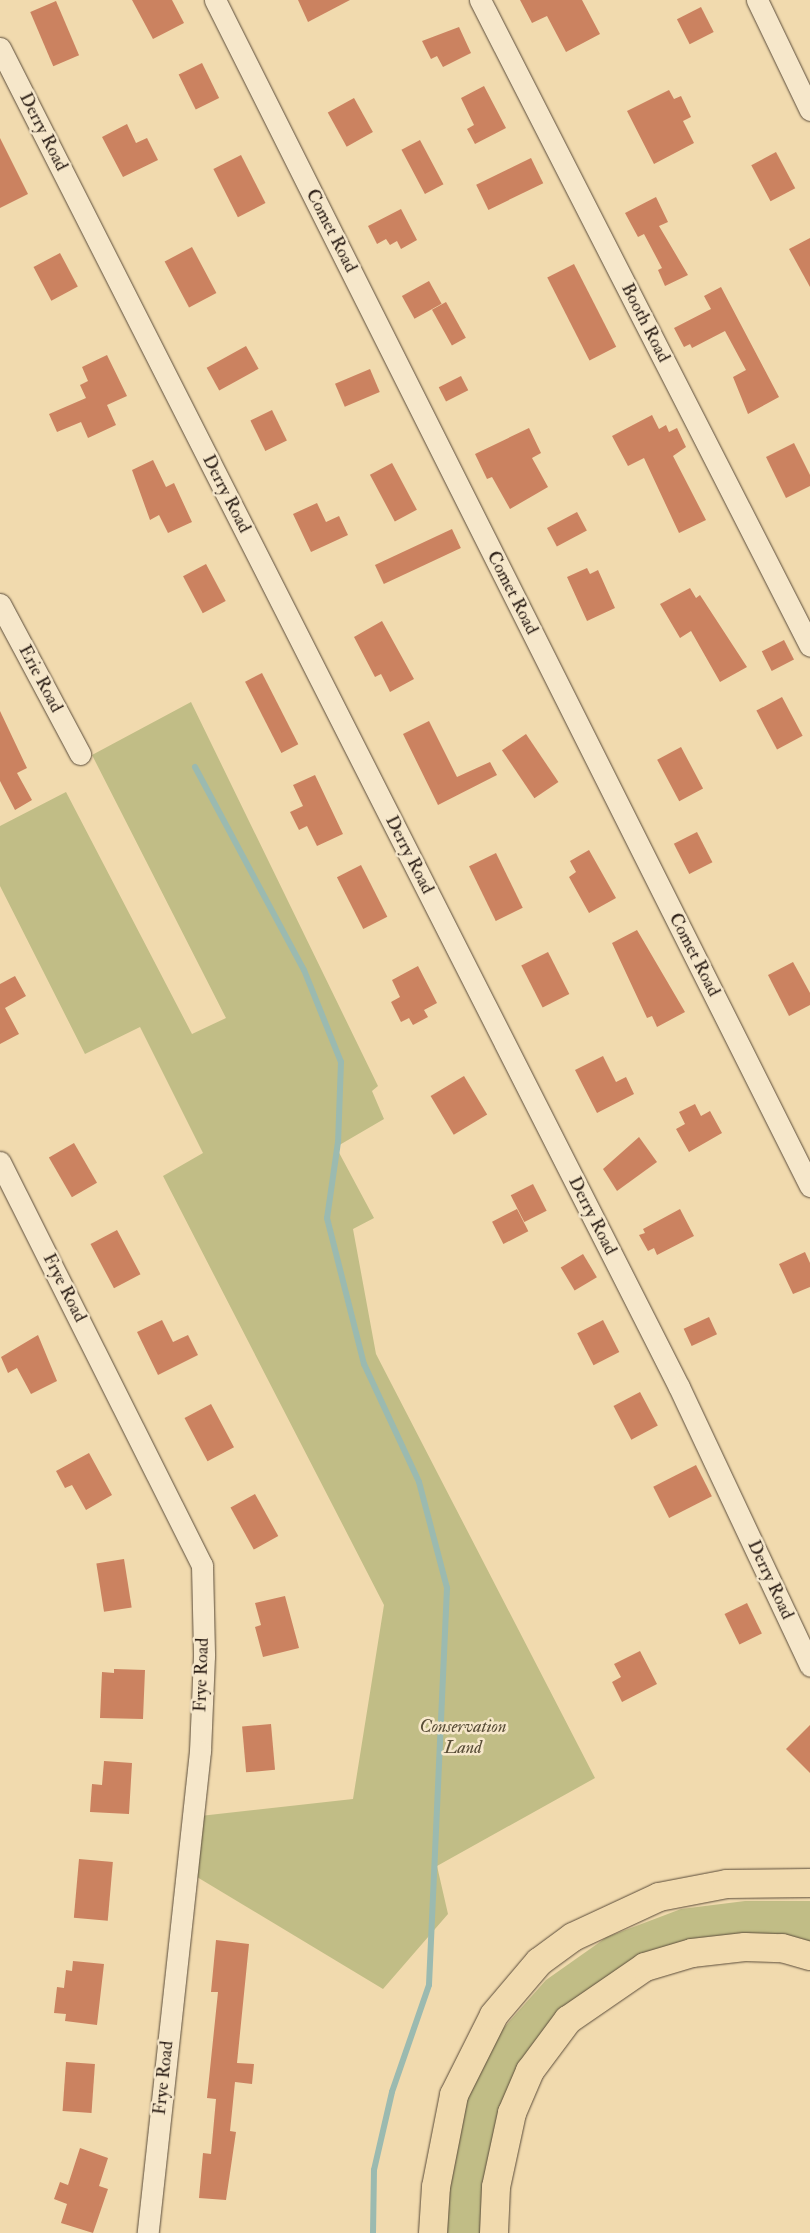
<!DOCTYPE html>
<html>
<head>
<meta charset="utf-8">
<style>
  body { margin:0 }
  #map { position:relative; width:810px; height:2233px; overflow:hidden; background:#f1daae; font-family:"IM FELL Double Pica",serif }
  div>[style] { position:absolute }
  .green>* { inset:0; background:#c1bd86 }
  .stream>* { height:6px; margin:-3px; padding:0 3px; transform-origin:3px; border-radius:3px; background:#9bbab0 }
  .building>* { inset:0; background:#cb8260; transform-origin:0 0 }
  .roads { filter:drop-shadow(0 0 1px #5b4c3a) drop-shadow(0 0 1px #5b4c3a) }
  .minor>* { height:21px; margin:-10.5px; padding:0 10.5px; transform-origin:10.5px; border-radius:10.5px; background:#f6e7ca }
  .motorway>* { height:28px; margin:-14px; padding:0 14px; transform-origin:14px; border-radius:14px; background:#f1daae }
  span { translate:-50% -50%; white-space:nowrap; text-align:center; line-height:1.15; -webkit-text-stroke:5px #f6e7ca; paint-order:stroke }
  .street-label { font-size:18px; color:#291c14 }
  .park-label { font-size:18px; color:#574c36; font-style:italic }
</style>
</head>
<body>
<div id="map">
  <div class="green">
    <i style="clip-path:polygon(191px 702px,378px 1086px,372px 1091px,384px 1119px,336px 1147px,374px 1218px,353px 1229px,376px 1354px,595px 1778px,437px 1866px,448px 1914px,383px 1989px,197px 1877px,200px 1816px,353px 1799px,384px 1605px,163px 1176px,203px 1153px,140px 1027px,85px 1054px,0 886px,0 826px,66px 792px,192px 1034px,226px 1018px,92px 755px)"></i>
    <i style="clip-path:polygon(745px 1901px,810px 1901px,810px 1949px,714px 1942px,544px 2041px,481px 2233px,442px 2233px,450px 2150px,472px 2081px,500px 2032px,546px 1980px,607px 1937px,681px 1909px)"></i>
  </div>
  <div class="stream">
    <i style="left:195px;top:767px;width:230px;rotate:61.8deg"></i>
    <i style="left:304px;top:970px;width:99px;rotate:68.1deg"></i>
    <i style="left:341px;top:1062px;width:80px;rotate:92.1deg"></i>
    <i style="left:338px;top:1142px;width:77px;rotate:98.2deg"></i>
    <i style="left:327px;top:1218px;width:151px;rotate:75.8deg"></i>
    <i style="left:364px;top:1364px;width:130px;rotate:65deg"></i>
    <i style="left:419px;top:1482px;width:110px;rotate:75.2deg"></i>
    <i style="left:447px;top:1588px;width:397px;rotate:92.6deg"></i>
    <i style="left:429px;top:1985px;width:113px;rotate:109.1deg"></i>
    <i style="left:392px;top:2092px;width:80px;rotate:103deg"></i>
    <i style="left:374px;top:2170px;width:63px;rotate:90.9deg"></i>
  </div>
  <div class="building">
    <i style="clip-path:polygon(132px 0,172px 0,184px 23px,153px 39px)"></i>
    <i style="clip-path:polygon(298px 0,350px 0,308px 22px)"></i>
    <i style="clip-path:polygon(520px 0,582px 0,600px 34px,566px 52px,547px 16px,532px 23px)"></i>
    <i style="left:56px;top:1px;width:59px;height:28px;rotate:67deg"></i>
    <i style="left:701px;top:7px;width:28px;height:27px;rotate:63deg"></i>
    <i style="clip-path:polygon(459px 27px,471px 53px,443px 67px,437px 56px,431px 59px,422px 41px)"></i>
    <i style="left:202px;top:63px;width:39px;height:26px;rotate:64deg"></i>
    <i style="clip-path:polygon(484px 86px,506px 128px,475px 144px,467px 129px,474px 125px,461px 98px)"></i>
    <i style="clip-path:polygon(669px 90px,674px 99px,681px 96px,691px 117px,683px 121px,694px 143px,654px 164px,627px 111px)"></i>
    <i style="left:354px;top:98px;width:39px;height:30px;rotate:61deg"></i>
    <i style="clip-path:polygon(127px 124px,136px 143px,147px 138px,158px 160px,123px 177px,102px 137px)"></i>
    <i style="clip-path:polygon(0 138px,28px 194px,0 208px)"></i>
    <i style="left:420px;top:140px;width:50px;height:21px;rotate:62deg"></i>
    <i style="left:776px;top:152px;width:41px;height:28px;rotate:62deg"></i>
    <i style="left:241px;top:155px;width:54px;height:31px;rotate:63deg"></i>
    <i style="left:531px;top:158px;width:28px;height:61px;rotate:64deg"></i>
    <i style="clip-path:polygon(656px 197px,668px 222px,659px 226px,688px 275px,665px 286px,658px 270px,662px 268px,644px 234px,638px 237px,625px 213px)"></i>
    <i style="clip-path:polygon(401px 209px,417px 240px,401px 249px,397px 241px,390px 245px,386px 239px,377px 244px,368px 226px)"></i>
    <i style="clip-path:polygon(810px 238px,810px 287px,789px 249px)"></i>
    <i style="left:192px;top:247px;width:52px;height:31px;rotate:62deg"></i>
    <i style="left:60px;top:253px;width:38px;height:30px;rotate:62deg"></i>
    <i style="left:574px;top:264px;width:93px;height:30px;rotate:63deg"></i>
    <i style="left:429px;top:281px;width:26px;height:31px;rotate:61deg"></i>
    <i style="clip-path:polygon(721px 287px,779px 397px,748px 414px,733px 377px,746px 370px,725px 331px,692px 348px,690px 344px,684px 347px,674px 328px,711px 309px,704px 296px)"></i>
    <i style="left:446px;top:302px;width:41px;height:16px;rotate:61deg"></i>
    <i style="left:246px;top:346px;width:26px;height:45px;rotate:61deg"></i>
    <i style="clip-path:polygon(107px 355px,127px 396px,107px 405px,116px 425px,88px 438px,81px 422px,57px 432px,49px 414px,86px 398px,80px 385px,88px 381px,82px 367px)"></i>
    <i style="left:370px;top:369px;width:25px;height:38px;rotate:67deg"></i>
    <i style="left:461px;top:376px;width:16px;height:25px;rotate:63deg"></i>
    <i style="left:272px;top:410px;width:34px;height:24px;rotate:64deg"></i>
    <i style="clip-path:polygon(652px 415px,659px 429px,666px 425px,669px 432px,677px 428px,686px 447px,673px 456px,706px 520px,679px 533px,644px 458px,628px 466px,612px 436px)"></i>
    <i style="clip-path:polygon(529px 428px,541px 453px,532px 458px,548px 487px,510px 509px,492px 477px,487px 479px,475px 454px)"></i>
    <i style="clip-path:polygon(794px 443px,810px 475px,810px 486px,786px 498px,766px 457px)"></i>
    <i style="clip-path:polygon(153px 460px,166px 487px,174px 483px,192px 522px,168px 533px,159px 515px,150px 520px,132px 470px)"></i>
    <i style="left:392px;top:463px;width:53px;height:25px;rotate:62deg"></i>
    <i style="clip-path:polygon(317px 503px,326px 522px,339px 516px,348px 535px,311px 552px,293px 514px)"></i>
    <i style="left:577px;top:512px;width:21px;height:34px;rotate:62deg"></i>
    <i style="left:452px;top:529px;width:21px;height:85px;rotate:65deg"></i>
    <i style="left:206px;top:564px;width:42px;height:26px;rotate:62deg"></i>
    <i style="clip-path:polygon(587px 568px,590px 574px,598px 570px,615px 608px,587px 621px,567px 577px)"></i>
    <i style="clip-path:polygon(690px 588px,696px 598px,700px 595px,747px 667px,720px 682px,691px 631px,680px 638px,660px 604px)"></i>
    <i style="clip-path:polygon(382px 621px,414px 679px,390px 692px,381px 674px,375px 677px,354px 637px)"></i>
    <i style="left:784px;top:640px;width:22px;height:25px;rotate:63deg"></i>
    <i style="left:262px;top:673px;width:80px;height:19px;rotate:63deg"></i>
    <i style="left:782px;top:697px;width:44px;height:29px;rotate:62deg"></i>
    <i style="clip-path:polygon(0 711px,27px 768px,17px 773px,32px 800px,15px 810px,0 781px)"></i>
    <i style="clip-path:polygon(429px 721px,457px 777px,490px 762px,497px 775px,438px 805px,403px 734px)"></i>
    <i style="left:526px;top:734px;width:58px;height:29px;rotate:56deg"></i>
    <i style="left:681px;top:747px;width:47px;height:27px;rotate:62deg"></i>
    <i style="clip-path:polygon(315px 775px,343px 834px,317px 846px,307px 826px,299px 830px,290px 812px,303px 806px,293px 785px)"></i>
    <i style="left:697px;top:832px;width:34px;height:26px;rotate:63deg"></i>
    <i style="clip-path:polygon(589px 850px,616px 898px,589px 913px,569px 877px,576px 872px,570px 861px)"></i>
    <i style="left:496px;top:853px;width:61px;height:30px;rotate:64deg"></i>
    <i style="left:361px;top:865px;width:58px;height:27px;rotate:63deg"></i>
    <i style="clip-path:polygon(637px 930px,685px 1012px,657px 1027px,652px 1016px,647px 1018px,612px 943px)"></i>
    <i style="left:548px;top:952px;width:47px;height:30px;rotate:63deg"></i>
    <i style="clip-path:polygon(793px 962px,810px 993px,810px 1005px,789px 1016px,768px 975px)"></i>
    <i style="clip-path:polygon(418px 966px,437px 1003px,424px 1010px,428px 1017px,413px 1025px,409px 1018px,401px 1022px,391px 1002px,400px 997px,392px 980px)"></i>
    <i style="clip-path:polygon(15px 976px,26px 996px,5px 1008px,19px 1034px,0 1044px,0 984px)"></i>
    <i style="clip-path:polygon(603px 1056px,616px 1082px,626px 1077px,634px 1094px,597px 1113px,575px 1070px)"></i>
    <i style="left:464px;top:1076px;width:45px;height:39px;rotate:59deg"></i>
    <i style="clip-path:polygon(695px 1104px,701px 1116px,710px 1111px,722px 1133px,689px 1152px,676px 1129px,685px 1124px,679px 1112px)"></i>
    <i style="clip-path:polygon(639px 1137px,657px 1162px,617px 1191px,603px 1169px)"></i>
    <i style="left:74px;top:1143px;width:46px;height:29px;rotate:60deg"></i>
    <i style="left:533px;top:1184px;width:30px;height:25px;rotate:63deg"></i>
    <i style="left:517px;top:1209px;width:25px;height:28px;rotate:63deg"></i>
    <i style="clip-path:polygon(680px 1209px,694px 1236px,657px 1255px,654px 1248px,648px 1251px,639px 1235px,645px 1233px,643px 1229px)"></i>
    <i style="left:117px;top:1230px;width:50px;height:30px;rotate:62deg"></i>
    <i style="clip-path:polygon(805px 1252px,810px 1263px,810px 1287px,793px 1294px,779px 1264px)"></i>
    <i style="left:583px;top:1254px;width:27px;height:26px;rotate:59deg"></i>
    <i style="left:709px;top:1317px;width:19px;height:28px;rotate:65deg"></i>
    <i style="clip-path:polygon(162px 1320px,173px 1342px,188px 1335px,198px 1355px,158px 1375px,137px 1332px)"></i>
    <i style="left:603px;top:1320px;width:36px;height:29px;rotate:63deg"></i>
    <i style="clip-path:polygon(38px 1335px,57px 1381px,31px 1394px,17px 1368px,8px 1373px,1px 1357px)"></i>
    <i style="left:640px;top:1392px;width:38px;height:30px;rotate:62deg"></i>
    <i style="left:211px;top:1404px;width:49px;height:30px;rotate:62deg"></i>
    <i style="clip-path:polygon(89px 1453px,112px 1495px,86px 1510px,72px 1485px,65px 1488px,56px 1471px)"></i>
    <i style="left:696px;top:1465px;width:35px;height:48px;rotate:63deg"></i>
    <i style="left:255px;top:1494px;width:48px;height:28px;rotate:61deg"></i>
    <i style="left:124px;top:1559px;width:49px;height:28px;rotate:81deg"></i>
    <i style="clip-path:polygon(285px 1596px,299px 1648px,263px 1657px,255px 1627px,261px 1625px,255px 1603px)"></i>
    <i style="left:747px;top:1603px;width:34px;height:25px;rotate:64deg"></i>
    <i style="clip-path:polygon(640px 1651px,657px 1684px,622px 1702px,612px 1682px,621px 1677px,614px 1664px)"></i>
    <i style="clip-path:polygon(114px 1669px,145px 1670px,143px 1719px,100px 1718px,102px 1672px,114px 1673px)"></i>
    <i style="left:271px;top:1724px;width:46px;height:29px;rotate:85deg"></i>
    <i style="clip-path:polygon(810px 1725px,810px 1773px,786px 1749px)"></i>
    <i style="clip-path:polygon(104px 1761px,132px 1763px,129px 1814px,90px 1812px,92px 1784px,102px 1785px)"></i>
    <i style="left:79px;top:1859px;width:34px;height:59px;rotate:5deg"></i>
    <i style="clip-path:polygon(216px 1940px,249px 1944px,237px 2063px,254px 2064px,252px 2084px,235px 2082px,230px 2131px,236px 2132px,226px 2200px,199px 2198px,203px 2153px,211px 2154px,216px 2099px,207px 2098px,218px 1992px,211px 1992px)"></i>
    <i style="clip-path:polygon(73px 1961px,104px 1964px,97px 2025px,65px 2021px,66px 2014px,54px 2013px,57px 1987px,64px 1988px,66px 1970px,72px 1971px)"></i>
    <i style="left:66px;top:2062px;width:29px;height:49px;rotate:4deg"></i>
    <i style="clip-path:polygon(80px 2148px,108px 2158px,99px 2186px,108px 2189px,93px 2233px,61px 2223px,67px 2204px,54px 2199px,60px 2182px,68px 2185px)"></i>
  </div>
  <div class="roads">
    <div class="minor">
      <i style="left:215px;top:0;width:1327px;rotate:63.36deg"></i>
      <i style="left:480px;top:0;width:725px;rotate:62.94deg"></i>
      <i style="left:757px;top:0;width:122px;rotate:64.3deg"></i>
      <i style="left:0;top:48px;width:1501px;rotate:63.11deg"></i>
      <i style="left:679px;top:1387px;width:308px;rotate:64.8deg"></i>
      <i style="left:0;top:604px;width:170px;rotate:61.9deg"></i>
      <i style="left:0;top:1162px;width:451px;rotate:63.4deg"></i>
      <i style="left:202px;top:1565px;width:91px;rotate:88.7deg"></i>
      <i style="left:204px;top:1656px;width:95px;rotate:92.4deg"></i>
      <i style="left:200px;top:1751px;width:485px;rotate:96.2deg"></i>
    </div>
    <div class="motorway">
      <i style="left:433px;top:2233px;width:46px;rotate:-86.3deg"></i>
      <i style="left:436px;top:2187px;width:94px;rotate:-78.9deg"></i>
      <i style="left:454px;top:2095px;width:89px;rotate:-63.4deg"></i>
      <i style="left:494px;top:2015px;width:70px;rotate:-49.7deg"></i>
      <i style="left:539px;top:1962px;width:42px;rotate:-36.3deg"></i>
      <i style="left:573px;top:1937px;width:95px;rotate:-24.9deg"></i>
      <i style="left:659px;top:1897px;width:69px;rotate:-10.8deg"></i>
      <i style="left:727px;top:1884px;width:83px;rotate:-0.7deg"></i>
      <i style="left:494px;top:2233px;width:46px;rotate:-87.5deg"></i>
      <i style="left:496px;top:2187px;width:76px;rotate:-77.8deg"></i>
      <i style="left:512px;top:2113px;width:46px;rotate:-66.8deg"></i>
      <i style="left:530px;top:2071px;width:64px;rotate:-53.3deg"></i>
      <i style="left:568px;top:2020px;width:93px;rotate:-34.5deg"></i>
      <i style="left:645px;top:1967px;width:49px;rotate:-16.6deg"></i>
      <i style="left:692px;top:1953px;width:53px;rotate:-6.5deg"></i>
      <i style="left:745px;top:1947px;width:37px;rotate:2deg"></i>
      <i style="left:782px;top:1948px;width:29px;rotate:16deg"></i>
    </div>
  </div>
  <div class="street-label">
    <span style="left:43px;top:132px;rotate:63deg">Derry Road</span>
    <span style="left:331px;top:231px;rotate:63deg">Comet Road</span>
    <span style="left:645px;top:323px;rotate:63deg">Booth Road</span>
    <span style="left:226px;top:494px;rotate:63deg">Derry Road</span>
    <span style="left:512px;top:593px;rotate:63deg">Comet Road</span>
    <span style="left:40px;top:679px;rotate:62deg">Erie Road</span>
    <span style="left:409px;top:855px;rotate:63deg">Derry Road</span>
    <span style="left:694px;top:955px;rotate:63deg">Comet Road</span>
    <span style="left:592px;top:1216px;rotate:63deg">Derry Road</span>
    <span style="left:64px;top:1288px;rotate:63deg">Frye Road</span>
    <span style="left:770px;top:1580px;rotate:65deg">Derry Road</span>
    <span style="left:202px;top:1675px;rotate:-88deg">Frye Road</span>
    <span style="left:164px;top:2078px;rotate:-84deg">Frye Road</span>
  </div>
  <div class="park-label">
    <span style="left:463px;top:1738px">Conservation<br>Land</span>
  </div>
</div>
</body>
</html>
